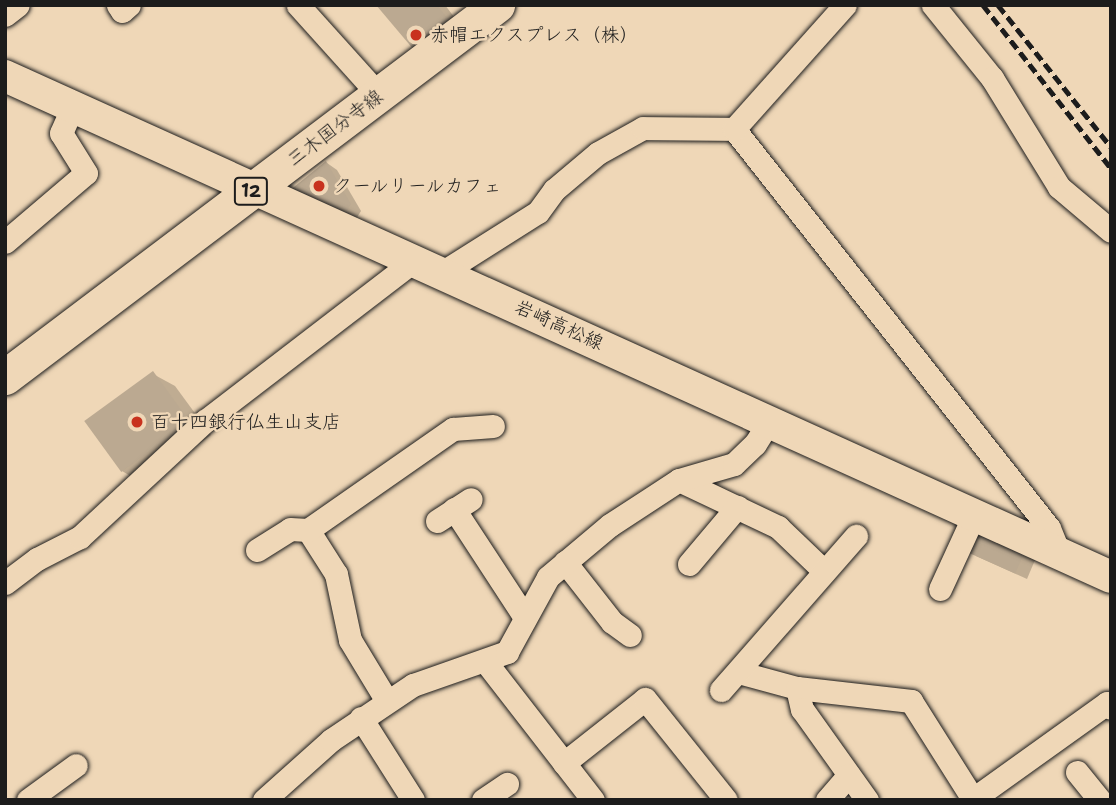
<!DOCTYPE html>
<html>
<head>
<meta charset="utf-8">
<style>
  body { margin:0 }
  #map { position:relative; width:1116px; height:805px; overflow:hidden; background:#efd7b7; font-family:"Shantell Sans","Klee One",sans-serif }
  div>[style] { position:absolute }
  .shadow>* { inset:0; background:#0003 }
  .building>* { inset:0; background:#bba991; transform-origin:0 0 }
  .roads { filter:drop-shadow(0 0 2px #1c1c1c) drop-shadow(0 0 2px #1c1c1c) }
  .minor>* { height:23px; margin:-11.5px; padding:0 11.5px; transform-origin:11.5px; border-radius:11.5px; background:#efd7b7 }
  .secondary>* { height:32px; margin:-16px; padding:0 16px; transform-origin:16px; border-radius:16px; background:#efd7b7 }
  .primary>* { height:35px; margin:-17.5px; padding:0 17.5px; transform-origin:17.5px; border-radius:17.5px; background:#efd7b7 }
  .rail>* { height:5px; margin-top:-2.5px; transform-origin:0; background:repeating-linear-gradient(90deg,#1c1c1c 0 10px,transparent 0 15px) }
  .dots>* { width:19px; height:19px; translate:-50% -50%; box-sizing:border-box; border:4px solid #efd7b7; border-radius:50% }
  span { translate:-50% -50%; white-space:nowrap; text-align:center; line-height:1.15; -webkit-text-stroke:5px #efd7b7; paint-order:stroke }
  .shield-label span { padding:2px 5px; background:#efd7b7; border:2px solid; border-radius:5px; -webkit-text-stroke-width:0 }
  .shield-label { font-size:18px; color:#1c1c1c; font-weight:700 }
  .poi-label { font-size:19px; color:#1c1c1c }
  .left { translate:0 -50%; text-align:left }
  .street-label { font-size:19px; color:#1c1c1c }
  .frame { position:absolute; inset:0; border:7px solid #1c1c1c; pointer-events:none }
</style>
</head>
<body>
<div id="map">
  <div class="shadow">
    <i style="clip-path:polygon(445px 5px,464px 30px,379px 6px)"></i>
    <i style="clip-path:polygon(327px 163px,337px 170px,361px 211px,356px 219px,302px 196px)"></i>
    <i style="clip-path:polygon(153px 374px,175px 386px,211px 435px,144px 484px,122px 471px)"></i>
    <i style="clip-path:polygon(1024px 554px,1035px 560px,1027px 579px,976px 556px)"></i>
  </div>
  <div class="building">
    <i style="clip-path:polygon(376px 5px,437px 5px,449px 20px,414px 50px)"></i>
    <i style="clip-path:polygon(326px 161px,351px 204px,345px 214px,289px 191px)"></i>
    <i style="left:153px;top:371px;width:63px;height:85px;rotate:54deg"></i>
    <i style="left:975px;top:526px;width:56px;height:27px;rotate:24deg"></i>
  </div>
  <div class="roads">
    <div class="minor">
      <i style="left:118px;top:5px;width:7px;rotate:56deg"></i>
      <i style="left:122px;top:11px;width:9px;rotate:-41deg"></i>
      <i style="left:298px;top:5px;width:121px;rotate:48deg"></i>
      <i style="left:933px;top:5px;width:94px;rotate:51.1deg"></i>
      <i style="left:992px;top:78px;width:128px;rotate:58.4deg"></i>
      <i style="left:1059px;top:187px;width:68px;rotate:40.2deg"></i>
      <i style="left:5px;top:15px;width:16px;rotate:-38deg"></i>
      <i style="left:734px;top:129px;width:508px;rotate:51.71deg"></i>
      <i style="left:1049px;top:528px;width:29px;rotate:68deg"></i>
      <i style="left:5px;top:242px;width:106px;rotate:-40.4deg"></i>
      <i style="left:86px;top:173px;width:47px;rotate:-122deg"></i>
      <i style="left:61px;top:133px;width:30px;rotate:-66deg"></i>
      <i style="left:443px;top:272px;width:112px;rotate:-32.3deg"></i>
      <i style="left:538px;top:212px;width:27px;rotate:-54deg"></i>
      <i style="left:554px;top:190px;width:57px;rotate:-40.1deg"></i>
      <i style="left:598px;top:153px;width:51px;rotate:-29.1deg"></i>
      <i style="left:643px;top:128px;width:91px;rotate:0.6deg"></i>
      <i style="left:734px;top:129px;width:166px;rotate:-48.2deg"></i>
      <i style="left:679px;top:480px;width:110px;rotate:25.4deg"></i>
      <i style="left:778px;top:527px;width:64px;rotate:43.7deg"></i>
      <i style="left:454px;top:509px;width:128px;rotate:56.8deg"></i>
      <i style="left:437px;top:521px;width:40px;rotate:-32.9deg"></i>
      <i style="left:308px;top:530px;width:52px;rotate:57.5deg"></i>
      <i style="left:336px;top:574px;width:67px;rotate:78deg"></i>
      <i style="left:350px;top:640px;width:71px;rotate:58.8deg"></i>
      <i style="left:257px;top:550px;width:39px;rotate:-32deg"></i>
      <i style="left:290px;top:529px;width:18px;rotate:3deg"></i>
      <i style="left:308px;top:530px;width:177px;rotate:-34.9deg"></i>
      <i style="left:453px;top:429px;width:40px;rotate:-4.3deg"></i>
      <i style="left:565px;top:562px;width:76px;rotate:51.9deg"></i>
      <i style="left:612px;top:622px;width:22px;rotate:36deg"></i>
      <i style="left:689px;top:564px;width:75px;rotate:-49.9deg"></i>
      <i style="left:5px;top:583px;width:40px;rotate:-37deg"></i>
      <i style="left:37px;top:559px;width:48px;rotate:-27.1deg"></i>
      <i style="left:80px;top:537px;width:171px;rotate:-42.9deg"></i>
      <i style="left:205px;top:421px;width:265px;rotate:-37.5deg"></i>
      <i style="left:940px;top:589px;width:81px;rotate:-65.3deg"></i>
      <i style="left:485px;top:661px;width:176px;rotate:52.2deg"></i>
      <i style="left:738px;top:672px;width:61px;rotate:15.2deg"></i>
      <i style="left:797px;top:688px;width:115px;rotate:6.5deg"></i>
      <i style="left:911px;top:701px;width:116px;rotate:57.7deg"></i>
      <i style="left:973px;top:799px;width:165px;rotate:-35.6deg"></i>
      <i style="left:1107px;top:703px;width:6px;rotate:51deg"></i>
      <i style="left:797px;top:688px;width:22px;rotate:77deg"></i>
      <i style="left:802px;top:709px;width:112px;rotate:54.5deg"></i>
      <i style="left:721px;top:690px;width:205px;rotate:-48.8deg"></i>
      <i style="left:361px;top:718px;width:97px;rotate:57.6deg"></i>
      <i style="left:564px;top:763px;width:103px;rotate:-38.3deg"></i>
      <i style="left:645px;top:699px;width:129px;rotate:51.3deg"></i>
      <i style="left:1077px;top:772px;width:36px;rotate:51deg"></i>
      <i style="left:28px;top:800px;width:59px;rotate:-36.1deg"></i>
      <i style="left:264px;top:800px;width:90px;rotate:-41.8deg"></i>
      <i style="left:331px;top:740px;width:99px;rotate:-33.9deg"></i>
      <i style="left:413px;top:685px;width:100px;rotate:-19.3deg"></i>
      <i style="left:507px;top:652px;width:85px;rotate:-61.3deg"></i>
      <i style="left:548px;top:577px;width:81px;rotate:-40deg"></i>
      <i style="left:610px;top:525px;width:82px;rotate:-33.1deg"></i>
      <i style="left:679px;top:480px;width:57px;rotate:-16.2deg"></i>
      <i style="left:734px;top:464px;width:29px;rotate:-44deg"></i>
      <i style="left:755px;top:444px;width:28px;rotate:-58deg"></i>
      <i style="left:483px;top:800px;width:29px;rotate:-34deg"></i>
      <i style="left:827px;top:800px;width:33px;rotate:-49deg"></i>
    </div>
    <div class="secondary">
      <i style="left:5px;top:76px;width:1214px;rotate:24.37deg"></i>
    </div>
    <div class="primary">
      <i style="left:5px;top:377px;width:617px;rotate:-37.09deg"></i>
    </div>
  </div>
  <div class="rail">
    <i style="left:983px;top:5px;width:207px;rotate:51.9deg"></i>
    <i style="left:998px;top:5px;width:181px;rotate:51.5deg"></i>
  </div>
  <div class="dots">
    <i style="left:416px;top:35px;background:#c8321e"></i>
    <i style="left:319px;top:186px;background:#c8321e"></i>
    <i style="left:137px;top:422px;background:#c8321e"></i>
  </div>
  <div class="shield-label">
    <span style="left:251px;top:191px">12</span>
  </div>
  <div class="poi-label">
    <span class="left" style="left:430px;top:35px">赤帽エクスプレス（株）</span>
    <span class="left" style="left:333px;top:186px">クールリールカフェ</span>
    <span class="left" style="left:151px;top:422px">百十四銀行仏生山支店</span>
  </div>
  <div class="street-label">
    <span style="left:335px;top:128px;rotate:-37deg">三木国分寺線</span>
    <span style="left:559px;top:325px;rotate:24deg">岩崎高松線</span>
  </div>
  <div class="frame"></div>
</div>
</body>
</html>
